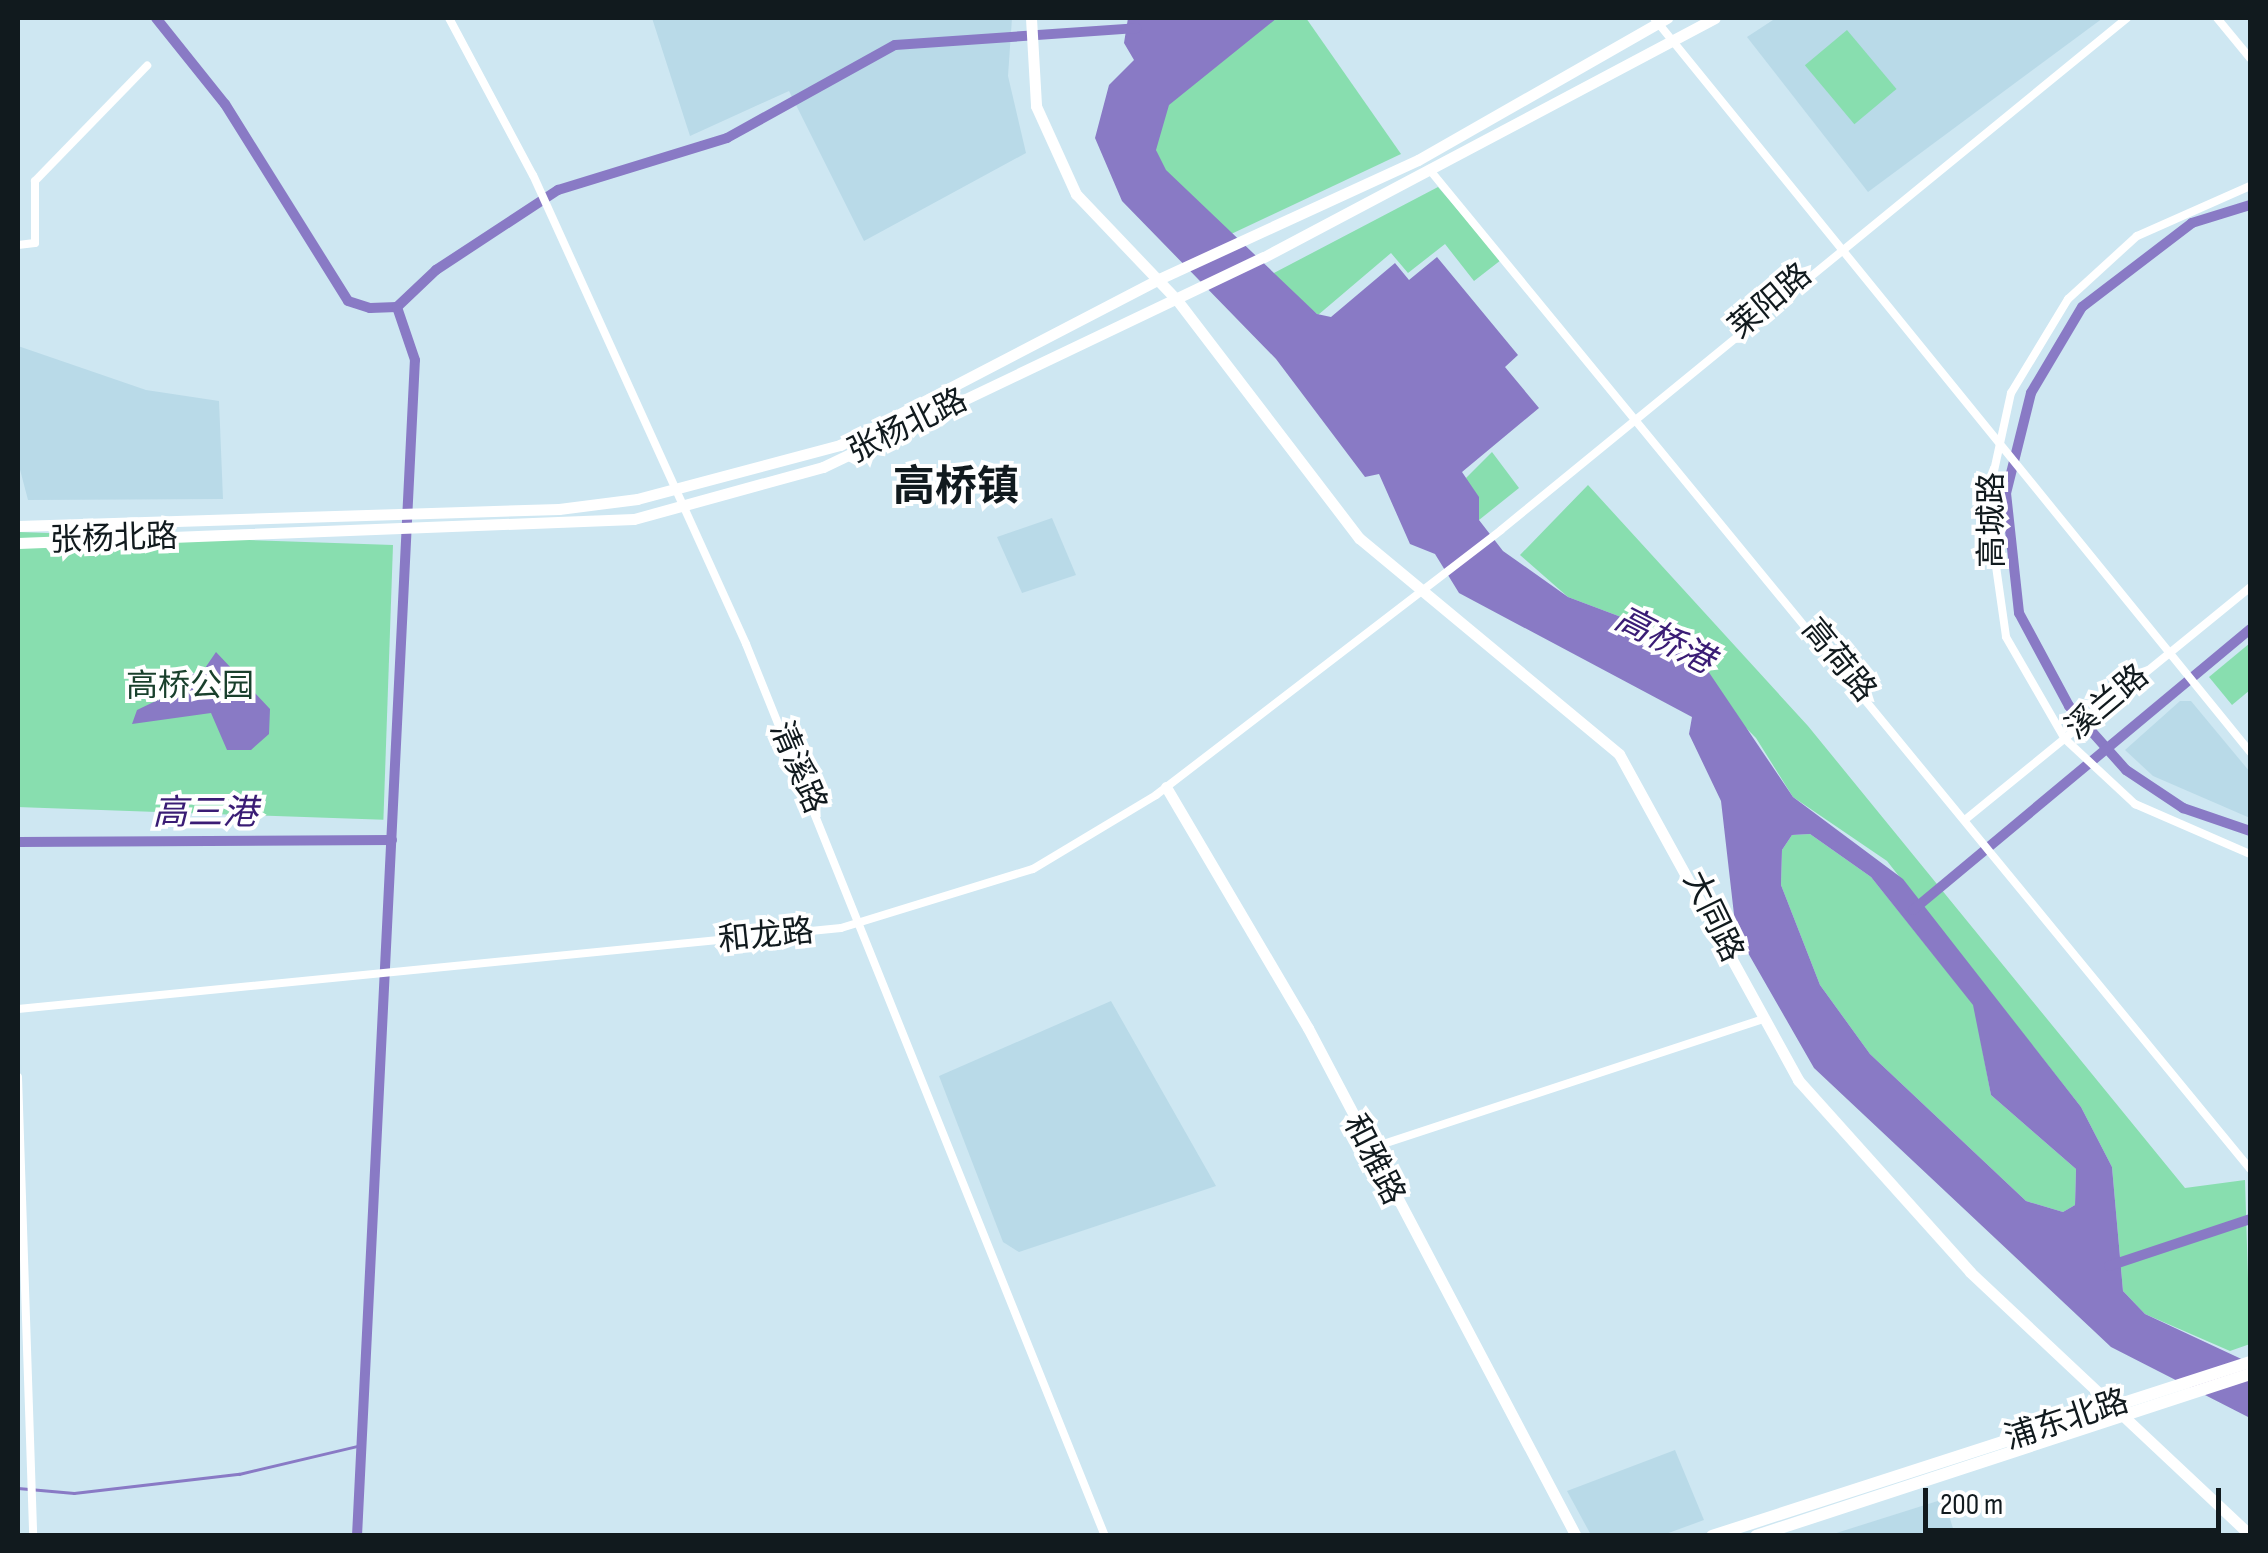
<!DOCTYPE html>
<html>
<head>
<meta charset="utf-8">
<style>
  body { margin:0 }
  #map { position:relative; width:2268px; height:1553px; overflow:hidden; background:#cee7f2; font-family:"Sofia Sans Condensed","Noto Sans SC",sans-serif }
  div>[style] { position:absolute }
  .built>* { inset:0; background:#b9dae8 }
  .green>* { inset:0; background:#88deaf; transform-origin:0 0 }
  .water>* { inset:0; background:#897ac5 }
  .stream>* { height:2.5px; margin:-1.25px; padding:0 1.25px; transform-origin:1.25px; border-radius:1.25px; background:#897ac5 }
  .canal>* { height:10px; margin:-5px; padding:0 5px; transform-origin:5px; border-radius:5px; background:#897ac5 }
  .street>* { height:8px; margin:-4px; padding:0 4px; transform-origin:4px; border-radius:4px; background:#fff }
  .secondary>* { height:11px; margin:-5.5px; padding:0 5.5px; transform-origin:5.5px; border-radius:5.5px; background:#fff }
  .primary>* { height:12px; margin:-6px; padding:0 6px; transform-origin:6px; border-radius:6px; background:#fff }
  span { translate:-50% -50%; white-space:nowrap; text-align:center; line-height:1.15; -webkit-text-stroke:8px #fff; paint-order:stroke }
  .street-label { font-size:32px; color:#111a1e }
  .park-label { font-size:32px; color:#19402c }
  .water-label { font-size:35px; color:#3a1c75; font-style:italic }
  .district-label { font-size:42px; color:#111a1e; font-weight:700 }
  .frame { position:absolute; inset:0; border:20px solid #111a1e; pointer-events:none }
  .scale { position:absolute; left:1923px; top:1488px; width:298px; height:45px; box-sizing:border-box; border:5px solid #111a1e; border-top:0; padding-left:12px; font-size:30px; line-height:35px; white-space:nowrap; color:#111a1e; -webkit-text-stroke:8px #fff; paint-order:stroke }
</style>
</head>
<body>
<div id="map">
  <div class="built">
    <i style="clip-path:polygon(652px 18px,1012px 18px,1008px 76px,1026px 153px,864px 241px,789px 91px,690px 136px)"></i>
    <i style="clip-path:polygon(1776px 18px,2103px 18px,1868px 192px,1747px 37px)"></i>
    <i style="clip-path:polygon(18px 346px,146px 390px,219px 401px,223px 499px,28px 500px,18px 462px)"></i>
    <i style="clip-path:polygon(1052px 518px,1076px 575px,1022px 593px,997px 537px)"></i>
    <i style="clip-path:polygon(2180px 701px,2191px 701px,2250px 772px,2250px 818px,2153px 776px,2125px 750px)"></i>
    <i style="clip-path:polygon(1111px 1001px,1216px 1186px,1019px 1252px,1003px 1242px,939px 1076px)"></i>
    <i style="clip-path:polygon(1675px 1450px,1704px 1520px,1663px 1535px,1591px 1535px,1567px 1491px)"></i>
    <i style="clip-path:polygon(1944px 1499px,1955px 1535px,1830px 1535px)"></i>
  </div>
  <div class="green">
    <i style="clip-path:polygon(1252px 18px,1306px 18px,1401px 154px,1212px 243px,1159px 197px,1153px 102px)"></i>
    <i style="left:1847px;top:30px;width:77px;height:55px;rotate:50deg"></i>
    <i style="clip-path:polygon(1438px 187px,1501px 260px,1474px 281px,1445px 244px,1408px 273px,1391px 253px,1318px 315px,1272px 274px)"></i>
    <i style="clip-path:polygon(1492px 452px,1519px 488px,1479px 520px,1466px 478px)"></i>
    <i style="clip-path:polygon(1588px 485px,1808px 726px,2185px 1188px,2245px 1180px,2250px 1344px,2230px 1351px,2145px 1314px,2123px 1291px,2112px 1167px,2081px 1107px,1887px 861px,1793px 797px,1756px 738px,1645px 626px,1568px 597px,1520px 555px)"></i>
    <i style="left:393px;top:545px;width:275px;height:374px;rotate:92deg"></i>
    <i style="clip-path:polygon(2250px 643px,2250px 690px,2232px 705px,2209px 677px)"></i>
    <i style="clip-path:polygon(1810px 834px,1871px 877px,1974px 1005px,1991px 1095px,2076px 1169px,2075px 1205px,2063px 1212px,2026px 1201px,1870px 1054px,1820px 985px,1781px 885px,1782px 850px,1792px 835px)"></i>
  </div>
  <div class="water">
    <i style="clip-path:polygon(evenodd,1128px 18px,1277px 18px,1169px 105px,1156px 150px,1166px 170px,1317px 314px,1331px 317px,1395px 263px,1409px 280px,1437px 257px,1518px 355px,1505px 367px,1539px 408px,1462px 472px,1479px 497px,1479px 520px,1503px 551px,1568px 597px,1645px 626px,1706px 668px,1793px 797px,1903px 879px,2081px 1107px,2112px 1167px,2123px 1291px,2145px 1314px,2250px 1363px,2250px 1418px,2111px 1347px,1814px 1068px,1736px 932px,1721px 801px,1689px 734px,1692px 717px,1459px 593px,1435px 554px,1410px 544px,1379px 474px,1365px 477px,1276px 359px,1122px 201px,1095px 138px,1109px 85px,1134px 60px,1124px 43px,1128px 18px,1810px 834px,1871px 877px,1973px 1005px,1991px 1095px,2076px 1169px,2075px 1205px,2063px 1212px,2026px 1201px,1870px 1054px,1820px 985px,1781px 885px,1782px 850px,1792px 835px,1810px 834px)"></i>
    <i style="clip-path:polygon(216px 652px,270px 709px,269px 734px,251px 750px,227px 750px,211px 713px,132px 724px,137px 710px,164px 697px,169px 679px,203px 671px)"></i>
  </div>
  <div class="stream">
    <i style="left:18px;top:1488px;width:56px;rotate:5.1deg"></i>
    <i style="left:74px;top:1493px;width:166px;rotate:-6.6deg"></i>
    <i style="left:239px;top:1474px;width:126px;rotate:-13.3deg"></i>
  </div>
  <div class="canal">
    <i style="left:156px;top:18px;width:110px;rotate:51.3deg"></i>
    <i style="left:225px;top:104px;width:232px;rotate:58deg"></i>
    <i style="left:348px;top:301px;width:23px;rotate:18deg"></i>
    <i style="left:370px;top:308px;width:27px;rotate:-2deg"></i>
    <i style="left:397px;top:307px;width:54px;rotate:-43.5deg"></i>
    <i style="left:436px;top:270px;width:146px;rotate:-33.3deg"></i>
    <i style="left:558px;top:190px;width:177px;rotate:-17.1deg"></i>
    <i style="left:727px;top:138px;width:192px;rotate:-29deg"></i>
    <i style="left:895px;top:45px;width:242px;rotate:-4deg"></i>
    <i style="left:2250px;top:205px;width:61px;rotate:162.8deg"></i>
    <i style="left:2192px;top:223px;width:138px;rotate:142.6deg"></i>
    <i style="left:2082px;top:307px;width:100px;rotate:120.7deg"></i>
    <i style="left:2031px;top:393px;width:103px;rotate:104deg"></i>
    <i style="left:2006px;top:493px;width:121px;rotate:83.8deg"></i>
    <i style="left:2019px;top:613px;width:106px;rotate:61.7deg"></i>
    <i style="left:2069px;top:706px;width:86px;rotate:48.3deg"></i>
    <i style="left:2126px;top:770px;width:69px;rotate:33.7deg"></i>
    <i style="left:2183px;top:808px;width:71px;rotate:18.9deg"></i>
    <i style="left:18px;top:842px;width:374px;rotate:-0.3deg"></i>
    <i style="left:1913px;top:910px;width:439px;rotate:-39.8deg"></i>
    <i style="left:2109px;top:1266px;width:149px;rotate:-18.4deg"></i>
    <i style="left:357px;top:1536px;width:1177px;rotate:-87.18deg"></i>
    <i style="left:415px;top:360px;width:56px;rotate:-108.8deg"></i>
  </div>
  <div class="street">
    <i style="left:449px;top:18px;width:178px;rotate:61.9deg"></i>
    <i style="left:533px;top:175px;width:515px;rotate:65.57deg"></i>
    <i style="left:746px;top:644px;width:962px;rotate:68.08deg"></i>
    <i style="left:1654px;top:18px;width:946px;rotate:50.92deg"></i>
    <i style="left:2217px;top:18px;width:52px;rotate:50.5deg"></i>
    <i style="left:1429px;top:169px;width:1294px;rotate:50.61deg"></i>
    <i style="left:2250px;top:186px;width:124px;rotate:156.1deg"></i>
    <i style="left:2137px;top:236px;width:93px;rotate:137.6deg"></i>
    <i style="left:2068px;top:299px;width:110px;rotate:121.2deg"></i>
    <i style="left:2011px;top:393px;width:113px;rotate:102.3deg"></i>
    <i style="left:1987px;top:503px;width:135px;rotate:81.9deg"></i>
    <i style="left:2006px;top:637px;width:118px;rotate:60deg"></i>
    <i style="left:2065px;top:739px;width:96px;rotate:42.9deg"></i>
    <i style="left:2135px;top:804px;width:125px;rotate:23.5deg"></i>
    <i style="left:18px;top:245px;width:17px;rotate:-7deg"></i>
    <i style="left:35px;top:243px;width:62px;rotate:-90deg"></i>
    <i style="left:35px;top:181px;width:161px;rotate:-45.8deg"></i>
    <i style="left:1966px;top:819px;width:367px;rotate:-39.2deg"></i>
    <i style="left:18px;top:1009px;width:827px;rotate:-5.62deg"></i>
    <i style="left:841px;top:928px;width:201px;rotate:-17.1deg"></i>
    <i style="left:1033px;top:869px;width:144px;rotate:-31deg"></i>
    <i style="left:1156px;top:795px;width:435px;rotate:-37.5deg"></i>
    <i style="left:1501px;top:530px;width:809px;rotate:-39.28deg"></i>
    <i style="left:18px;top:1077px;width:459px;rotate:88.1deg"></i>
    <i style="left:1365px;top:1150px;width:417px;rotate:-18.2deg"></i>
  </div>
  <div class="secondary">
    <i style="left:1031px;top:18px;width:88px;rotate:86.7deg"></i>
    <i style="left:1036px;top:106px;width:97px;rotate:65.6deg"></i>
    <i style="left:1076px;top:194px;width:146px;rotate:46.4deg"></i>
    <i style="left:1177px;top:300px;width:300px;rotate:52.6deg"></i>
    <i style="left:1359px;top:538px;width:338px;rotate:39.7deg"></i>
    <i style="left:1619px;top:754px;width:372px;rotate:61.2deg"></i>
    <i style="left:1798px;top:1080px;width:258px;rotate:48.1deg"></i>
    <i style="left:1970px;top:1272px;width:384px;rotate:43.2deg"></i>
    <i style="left:18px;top:526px;width:541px;rotate:-1.8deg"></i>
    <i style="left:559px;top:509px;width:79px;rotate:-7.3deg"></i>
    <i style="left:637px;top:499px;width:210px;rotate:-14.9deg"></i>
    <i style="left:840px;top:445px;width:360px;rotate:-27.5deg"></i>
    <i style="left:1159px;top:279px;width:285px;rotate:-24.7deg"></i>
    <i style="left:1418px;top:160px;width:287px;rotate:-29.7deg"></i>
    <i style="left:18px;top:543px;width:616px;rotate:-2.23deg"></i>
    <i style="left:634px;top:519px;width:196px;rotate:-15.4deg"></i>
    <i style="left:823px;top:467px;width:488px;rotate:-25.5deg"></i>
    <i style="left:1264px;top:257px;width:510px;rotate:-27.92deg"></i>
    <i style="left:1166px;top:787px;width:280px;rotate:59.5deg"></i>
    <i style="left:1308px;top:1028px;width:574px;rotate:62.19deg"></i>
  </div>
  <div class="primary">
    <i style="left:1712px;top:1536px;width:565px;rotate:-17.92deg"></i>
    <i style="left:1756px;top:1536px;width:520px;rotate:-18.16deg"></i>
  </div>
  <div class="street-label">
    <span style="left:1771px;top:302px;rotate:-40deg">莱阳路</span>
    <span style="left:908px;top:427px;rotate:-26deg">张杨北路</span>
    <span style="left:1993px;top:520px;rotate:-90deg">高城路</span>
    <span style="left:114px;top:540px;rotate:-2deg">张杨北路</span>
    <span style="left:1838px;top:661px;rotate:51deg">高荷路</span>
    <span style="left:2108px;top:703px;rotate:-40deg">溪兰路</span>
    <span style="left:797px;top:768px;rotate:67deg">清溪路</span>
    <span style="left:1712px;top:917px;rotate:64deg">大同路</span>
    <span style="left:766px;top:937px;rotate:-6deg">和龙路</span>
    <span style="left:1373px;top:1160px;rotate:63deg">和雅路</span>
    <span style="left:2067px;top:1421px;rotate:-18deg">浦东北路</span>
  </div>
  <div class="park-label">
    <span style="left:190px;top:687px">高桥公园</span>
  </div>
  <div class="water-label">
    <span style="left:1664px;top:641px;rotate:27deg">高桥港</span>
    <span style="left:205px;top:814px">高三港</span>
  </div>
  <div class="district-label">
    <span style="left:956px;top:488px">高桥镇</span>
  </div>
  <div class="frame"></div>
  <div class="scale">200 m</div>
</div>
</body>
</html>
